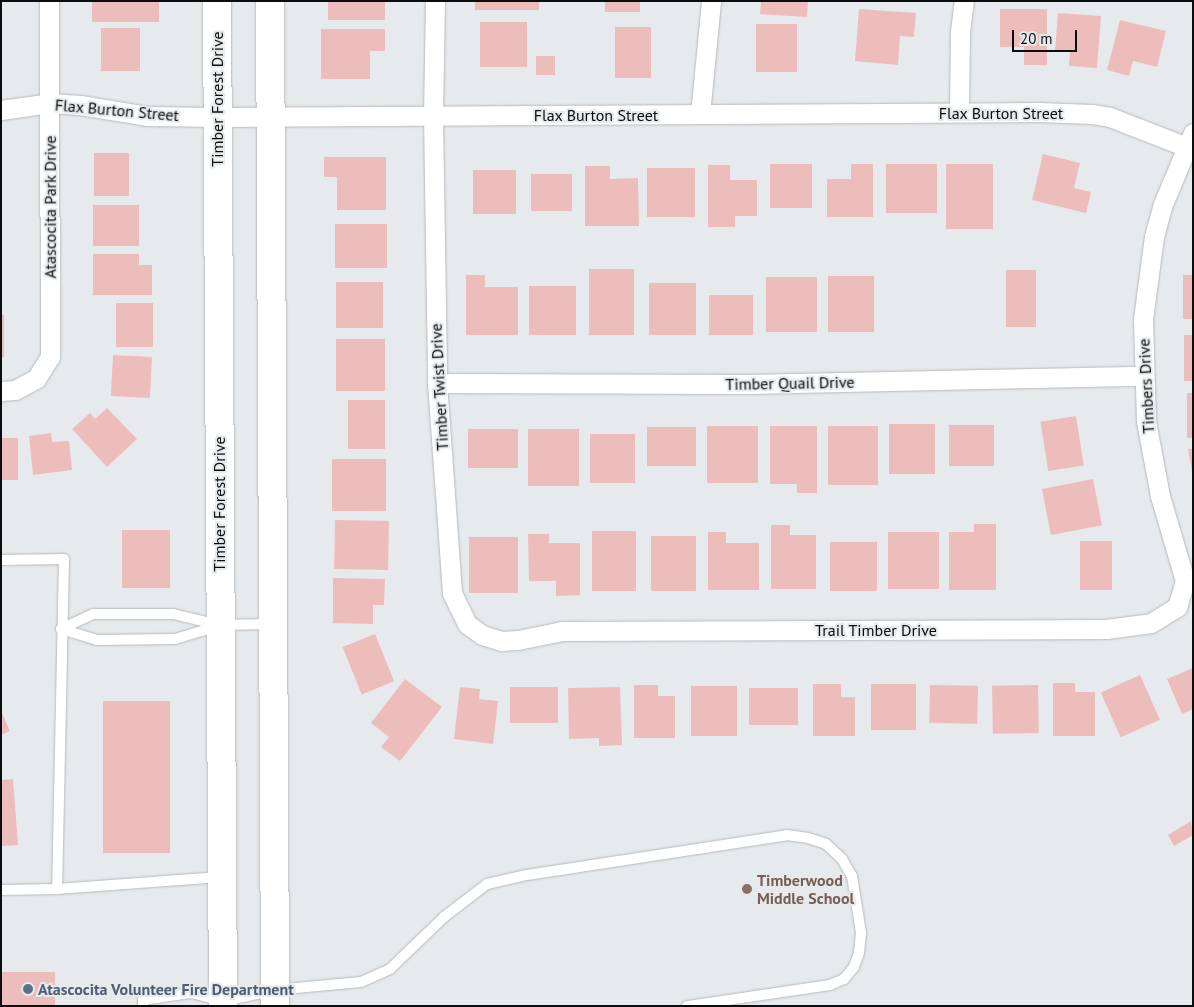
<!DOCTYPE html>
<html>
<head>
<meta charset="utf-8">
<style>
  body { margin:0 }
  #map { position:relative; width:1194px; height:1007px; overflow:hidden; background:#e7eaed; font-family:"PT Sans",sans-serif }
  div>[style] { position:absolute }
  .building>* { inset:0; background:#edbdbb; transform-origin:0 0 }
  .roads { filter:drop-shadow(0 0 1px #b6b9bc) drop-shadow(0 0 1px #b6b9bc) }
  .lane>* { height:10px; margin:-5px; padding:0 5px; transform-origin:5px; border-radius:5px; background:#fff }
  .street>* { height:19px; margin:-9.5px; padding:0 9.5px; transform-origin:9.5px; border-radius:9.5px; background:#fff }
  .secondary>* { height:28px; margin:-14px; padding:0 14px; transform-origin:14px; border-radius:14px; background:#fff }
  .dots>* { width:14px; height:14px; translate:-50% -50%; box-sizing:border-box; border:2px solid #e7eaed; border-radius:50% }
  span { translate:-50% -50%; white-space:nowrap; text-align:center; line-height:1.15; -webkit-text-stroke:4px #e7eaed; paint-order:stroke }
  .street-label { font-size:16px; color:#0b0c0d }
  .education-label { font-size:16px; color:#785e54; font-weight:700 }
  .left { translate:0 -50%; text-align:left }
  .service-label { font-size:16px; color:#4e5e75; font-weight:700 }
  .frame { position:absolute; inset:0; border:2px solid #0b0c0d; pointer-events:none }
  .scale { position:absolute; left:1012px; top:30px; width:65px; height:22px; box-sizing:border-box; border:2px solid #0b0c0d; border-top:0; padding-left:6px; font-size:15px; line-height:18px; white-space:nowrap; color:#0b0c0d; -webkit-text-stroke:4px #e7eaed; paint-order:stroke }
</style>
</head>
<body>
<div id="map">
  <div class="building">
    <i style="left:92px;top:1px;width:67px;height:21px"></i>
    <i style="left:328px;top:1px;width:57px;height:19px"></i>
    <i style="left:475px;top:1px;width:64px;height:9px"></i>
    <i style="left:605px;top:1px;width:35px;height:11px"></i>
    <i style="clip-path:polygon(761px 1px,808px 1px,807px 17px,760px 14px)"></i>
    <i style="clip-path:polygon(859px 9px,916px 13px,914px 37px,900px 36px,898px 65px,855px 61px)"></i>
    <i style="clip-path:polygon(1000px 9px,1047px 9px,1047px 65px,1024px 65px,1024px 47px,1000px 47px)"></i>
    <i style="clip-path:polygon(1058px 13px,1101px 16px,1097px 68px,1069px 66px,1070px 52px,1055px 51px)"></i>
    <i style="clip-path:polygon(1120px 20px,1166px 31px,1157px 67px,1133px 61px,1129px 76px,1107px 70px)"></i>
    <i style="left:480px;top:22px;width:47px;height:45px"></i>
    <i style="left:756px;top:24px;width:41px;height:48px"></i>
    <i style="left:615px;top:27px;width:36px;height:51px"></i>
    <i style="left:101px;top:28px;width:39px;height:43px"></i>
    <i style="clip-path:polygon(321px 29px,385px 29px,385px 51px,370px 51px,370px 79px,321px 79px)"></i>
    <i style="left:536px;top:56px;width:19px;height:19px"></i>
    <i style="left:94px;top:153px;width:35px;height:43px"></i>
    <i style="clip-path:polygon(1043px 154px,1080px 163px,1074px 188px,1091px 192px,1086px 213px,1032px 200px)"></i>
    <i style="clip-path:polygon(324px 157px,386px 157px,386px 210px,337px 210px,337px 177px,324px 177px)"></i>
    <i style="left:770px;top:164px;width:42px;height:44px"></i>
    <i style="clip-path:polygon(851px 164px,873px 164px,873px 217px,827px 217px,827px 179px,851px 179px)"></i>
    <i style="left:886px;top:164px;width:51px;height:49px"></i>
    <i style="left:946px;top:164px;width:47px;height:65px"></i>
    <i style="clip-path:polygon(708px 165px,730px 165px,730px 180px,757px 180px,757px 216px,735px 216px,735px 227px,708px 227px)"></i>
    <i style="clip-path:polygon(585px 166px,610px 166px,610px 179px,638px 178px,639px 226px,585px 226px)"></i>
    <i style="left:647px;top:168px;width:48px;height:49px"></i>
    <i style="left:473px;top:170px;width:43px;height:44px"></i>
    <i style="left:531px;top:174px;width:41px;height:37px"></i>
    <i style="left:93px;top:205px;width:46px;height:41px"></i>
    <i style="left:335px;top:224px;width:52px;height:44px"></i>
    <i style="clip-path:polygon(93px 254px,139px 254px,139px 265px,152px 265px,152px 295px,93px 295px)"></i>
    <i style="left:589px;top:269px;width:45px;height:66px"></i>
    <i style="left:1006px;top:270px;width:30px;height:57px"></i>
    <i style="clip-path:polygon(466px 275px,485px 275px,485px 287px,518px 287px,518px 335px,466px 335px)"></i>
    <i style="left:1183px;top:275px;width:10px;height:44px"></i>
    <i style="left:828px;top:276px;width:46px;height:56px"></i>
    <i style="left:766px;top:277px;width:51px;height:55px"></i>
    <i style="left:336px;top:282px;width:47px;height:46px"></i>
    <i style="left:649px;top:283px;width:47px;height:52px"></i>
    <i style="left:529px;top:286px;width:47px;height:49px"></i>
    <i style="left:709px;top:295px;width:44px;height:40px"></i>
    <i style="left:116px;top:303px;width:37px;height:44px"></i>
    <i style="left:1px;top:315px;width:3px;height:42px"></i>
    <i style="left:1184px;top:335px;width:9px;height:46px"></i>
    <i style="left:336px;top:339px;width:49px;height:52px"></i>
    <i style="left:113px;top:355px;width:39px;height:41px;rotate:3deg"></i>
    <i style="left:1187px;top:393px;width:6px;height:45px"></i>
    <i style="left:348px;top:400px;width:37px;height:49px"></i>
    <i style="clip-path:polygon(107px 408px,137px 439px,107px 467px,72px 429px,90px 413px,95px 419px)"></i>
    <i style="left:1076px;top:416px;width:50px;height:36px;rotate:81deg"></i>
    <i style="left:889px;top:424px;width:46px;height:50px"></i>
    <i style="left:949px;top:425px;width:45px;height:41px"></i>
    <i style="left:707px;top:426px;width:51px;height:57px"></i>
    <i style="clip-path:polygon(770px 426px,817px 426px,817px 493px,797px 493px,797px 484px,770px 484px)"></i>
    <i style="left:828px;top:426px;width:50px;height:59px"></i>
    <i style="left:647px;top:427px;width:49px;height:39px"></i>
    <i style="left:468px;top:429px;width:50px;height:39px"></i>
    <i style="left:528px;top:429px;width:51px;height:57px"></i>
    <i style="clip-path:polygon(51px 433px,52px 442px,69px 441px,72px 470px,33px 475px,29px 436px)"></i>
    <i style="left:590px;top:434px;width:45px;height:49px"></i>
    <i style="left:1px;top:438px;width:17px;height:42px"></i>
    <i style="clip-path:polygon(1188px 449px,1193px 449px,1193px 472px,1192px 472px)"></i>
    <i style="left:332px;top:459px;width:54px;height:52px"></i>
    <i style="left:1093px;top:479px;width:47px;height:52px;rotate:79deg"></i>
    <i style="left:335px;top:520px;width:54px;height:49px;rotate:1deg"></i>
    <i style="clip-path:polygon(974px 524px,996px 524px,996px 590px,949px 590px,949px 532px,974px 532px)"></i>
    <i style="clip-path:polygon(771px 525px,790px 525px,790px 535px,816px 535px,816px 589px,771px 589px)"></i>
    <i style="left:122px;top:530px;width:48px;height:58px"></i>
    <i style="left:592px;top:531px;width:44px;height:60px"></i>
    <i style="clip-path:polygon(708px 532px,726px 532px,726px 543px,759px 543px,759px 590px,708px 590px)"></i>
    <i style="left:888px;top:532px;width:51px;height:57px"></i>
    <i style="clip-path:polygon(528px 534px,549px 534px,549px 543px,580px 543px,580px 595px,556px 596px,556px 581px,529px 581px)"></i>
    <i style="left:651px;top:536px;width:45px;height:55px"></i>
    <i style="left:469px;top:537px;width:49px;height:56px"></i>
    <i style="left:1080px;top:541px;width:32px;height:49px"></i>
    <i style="left:830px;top:542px;width:47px;height:49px"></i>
    <i style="clip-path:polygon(333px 578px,385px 579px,384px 605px,373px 605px,373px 624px,333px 623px)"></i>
    <i style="left:375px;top:634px;width:51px;height:35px;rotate:68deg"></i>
    <i style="clip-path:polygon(1193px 668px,1193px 709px,1182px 714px,1167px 679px)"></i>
    <i style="left:1140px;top:675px;width:49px;height:43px;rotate:66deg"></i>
    <i style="clip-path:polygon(405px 679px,442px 707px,400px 761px,381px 747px,389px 737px,371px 723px)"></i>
    <i style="clip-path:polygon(1053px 683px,1075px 683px,1075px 692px,1095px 692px,1095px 736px,1053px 736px)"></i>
    <i style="clip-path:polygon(813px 684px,841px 684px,841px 697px,855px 697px,855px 736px,813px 736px)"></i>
    <i style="left:871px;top:684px;width:45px;height:46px"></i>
    <i style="clip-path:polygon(634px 685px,658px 685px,658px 696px,675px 696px,675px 738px,634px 738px)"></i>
    <i style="left:930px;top:685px;width:48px;height:38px;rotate:1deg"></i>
    <i style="left:1038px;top:685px;width:48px;height:46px;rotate:89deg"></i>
    <i style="left:691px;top:686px;width:46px;height:50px"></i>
    <i style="clip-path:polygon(460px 687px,480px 689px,479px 699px,498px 701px,493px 744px,454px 739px)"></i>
    <i style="left:510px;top:687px;width:48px;height:36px"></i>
    <i style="clip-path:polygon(620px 687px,622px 745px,599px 746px,599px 738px,569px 739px,568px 688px)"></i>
    <i style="left:749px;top:688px;width:49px;height:37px"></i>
    <i style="left:103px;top:701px;width:67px;height:152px"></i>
    <i style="clip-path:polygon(1px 711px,10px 731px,1px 735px)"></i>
    <i style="clip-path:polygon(13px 779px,18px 845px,1px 846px,1px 780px)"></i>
    <i style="clip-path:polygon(1191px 821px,1193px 835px,1174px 846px,1168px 835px)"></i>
    <i style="left:1px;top:972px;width:54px;height:34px"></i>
  </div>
  <div class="roads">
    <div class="lane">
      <i style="left:1px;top:560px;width:63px;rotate:-0.9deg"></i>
      <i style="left:64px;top:559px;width:330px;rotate:91.2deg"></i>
      <i style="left:61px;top:629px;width:35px;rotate:-25deg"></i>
      <i style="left:93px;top:614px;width:80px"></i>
      <i style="left:173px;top:614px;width:47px;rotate:13.4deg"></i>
      <i style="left:219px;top:625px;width:52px;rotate:-1.1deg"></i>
      <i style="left:61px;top:629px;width:37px;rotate:17deg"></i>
      <i style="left:96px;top:640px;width:79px;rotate:-0.7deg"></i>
      <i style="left:175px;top:639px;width:45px;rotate:-16.8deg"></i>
      <i style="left:1px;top:890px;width:56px;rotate:-1deg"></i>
      <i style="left:57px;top:889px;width:164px;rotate:-4.2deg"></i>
      <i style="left:224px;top:1001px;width:52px;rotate:-12.2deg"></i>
      <i style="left:275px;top:990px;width:86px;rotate:-5.3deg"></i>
      <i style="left:361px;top:982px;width:32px;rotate:-24deg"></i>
      <i style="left:390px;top:969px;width:75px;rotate:-43.9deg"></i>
      <i style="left:444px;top:917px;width:54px;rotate:-37.5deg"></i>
      <i style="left:487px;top:884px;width:41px;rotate:-12.7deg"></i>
      <i style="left:527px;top:875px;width:263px;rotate:-8.7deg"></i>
      <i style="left:787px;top:835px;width:21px;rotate:8deg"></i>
      <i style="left:808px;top:838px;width:19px;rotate:18deg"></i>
      <i style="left:826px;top:844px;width:22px;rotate:43deg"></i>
      <i style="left:842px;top:859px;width:20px;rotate:60deg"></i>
      <i style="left:852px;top:876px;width:58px;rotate:81deg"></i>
      <i style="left:861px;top:933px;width:20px;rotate:96deg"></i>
      <i style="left:859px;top:953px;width:15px;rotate:110deg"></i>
      <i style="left:854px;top:967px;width:16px;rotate:130deg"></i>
      <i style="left:844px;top:979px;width:15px;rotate:157deg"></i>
      <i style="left:830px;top:985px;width:145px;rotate:171.6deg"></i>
      <i style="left:143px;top:1006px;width:6px;rotate:-90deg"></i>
      <i style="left:143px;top:1000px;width:49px;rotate:-8.3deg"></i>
      <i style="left:191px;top:993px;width:32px;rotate:14deg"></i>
    </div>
    <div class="street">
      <i style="left:435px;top:1px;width:115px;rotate:91deg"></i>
      <i style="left:433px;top:116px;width:267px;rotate:89.1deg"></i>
      <i style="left:437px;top:383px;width:211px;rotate:85.9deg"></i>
      <i style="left:452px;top:593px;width:34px;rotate:64deg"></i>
      <i style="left:467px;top:624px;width:19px;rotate:36deg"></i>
      <i style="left:482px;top:635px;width:21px;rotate:17deg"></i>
      <i style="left:502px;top:641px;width:16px;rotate:-4deg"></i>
      <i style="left:518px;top:640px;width:45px;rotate:-11.6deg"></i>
      <i style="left:562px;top:631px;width:544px;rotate:-0.21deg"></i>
      <i style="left:1106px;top:629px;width:45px;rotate:-7.6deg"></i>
      <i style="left:1151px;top:623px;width:31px;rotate:-32deg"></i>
      <i style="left:1177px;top:607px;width:27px;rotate:-73deg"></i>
      <i style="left:1185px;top:581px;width:89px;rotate:-106.4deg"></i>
      <i style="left:1160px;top:496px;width:76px;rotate:-100.6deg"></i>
      <i style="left:1146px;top:421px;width:102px;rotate:-91.7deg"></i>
      <i style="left:1143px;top:319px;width:83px;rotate:-82.4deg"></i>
      <i style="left:1154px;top:237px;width:34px;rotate:-75deg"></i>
      <i style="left:1163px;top:204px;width:77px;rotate:-67.1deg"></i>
      <i style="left:1px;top:110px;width:49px;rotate:-8.1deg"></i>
      <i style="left:50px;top:103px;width:30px;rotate:4deg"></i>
      <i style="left:80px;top:105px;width:68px;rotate:9.3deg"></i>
      <i style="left:147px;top:116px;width:71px;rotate:0.8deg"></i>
      <i style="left:218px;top:117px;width:821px;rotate:-0.35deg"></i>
      <i style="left:1039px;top:112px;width:53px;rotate:2.2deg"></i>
      <i style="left:1092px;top:114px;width:18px;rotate:9deg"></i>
      <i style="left:1110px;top:117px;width:83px;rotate:21.3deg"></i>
      <i style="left:959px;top:112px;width:80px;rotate:-89.3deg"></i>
      <i style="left:960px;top:32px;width:31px;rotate:-83deg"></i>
      <i style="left:700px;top:114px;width:114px;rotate:-84.4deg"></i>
      <i style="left:437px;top:383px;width:310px;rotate:0.2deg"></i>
      <i style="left:747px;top:384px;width:396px;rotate:-1.2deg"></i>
      <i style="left:1px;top:391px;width:14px;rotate:-4deg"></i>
      <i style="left:15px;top:390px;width:24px;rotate:-28deg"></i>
      <i style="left:36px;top:379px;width:26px;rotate:-58deg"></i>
      <i style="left:50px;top:357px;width:356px;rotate:-90.2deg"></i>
    </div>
    <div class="secondary">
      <i style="left:217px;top:1px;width:1005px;rotate:89.66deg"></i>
      <i style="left:270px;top:1px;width:1005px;rotate:89.71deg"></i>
    </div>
  </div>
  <div class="dots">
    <i style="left:747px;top:889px;background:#8d6e63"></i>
    <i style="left:28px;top:989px;background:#5c6f8a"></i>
  </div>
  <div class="street-label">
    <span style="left:217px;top:99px;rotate:-90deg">Timber Forest Drive</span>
    <span style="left:117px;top:110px;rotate:5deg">Flax Burton Street</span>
    <span style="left:1001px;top:113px">Flax Burton Street</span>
    <span style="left:596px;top:115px">Flax Burton Street</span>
    <span style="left:50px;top:207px;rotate:-90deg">Atascocita Park Drive</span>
    <span style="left:790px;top:383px;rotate:-1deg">Timber Quail Drive</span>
    <span style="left:1146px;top:386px;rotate:-93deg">Timbers Drive</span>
    <span style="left:439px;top:387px;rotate:-93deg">Timber Twist Drive</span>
    <span style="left:219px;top:504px;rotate:-90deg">Timber Forest Drive</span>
    <span style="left:876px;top:630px">Trail Timber Drive</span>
  </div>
  <div class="education-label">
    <span class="left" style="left:757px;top:889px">Timberwood<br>Middle School</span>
  </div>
  <div class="service-label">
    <span class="left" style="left:38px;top:989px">Atascocita Volunteer Fire Department</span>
  </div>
  <div class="frame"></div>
  <div class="scale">20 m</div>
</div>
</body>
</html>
